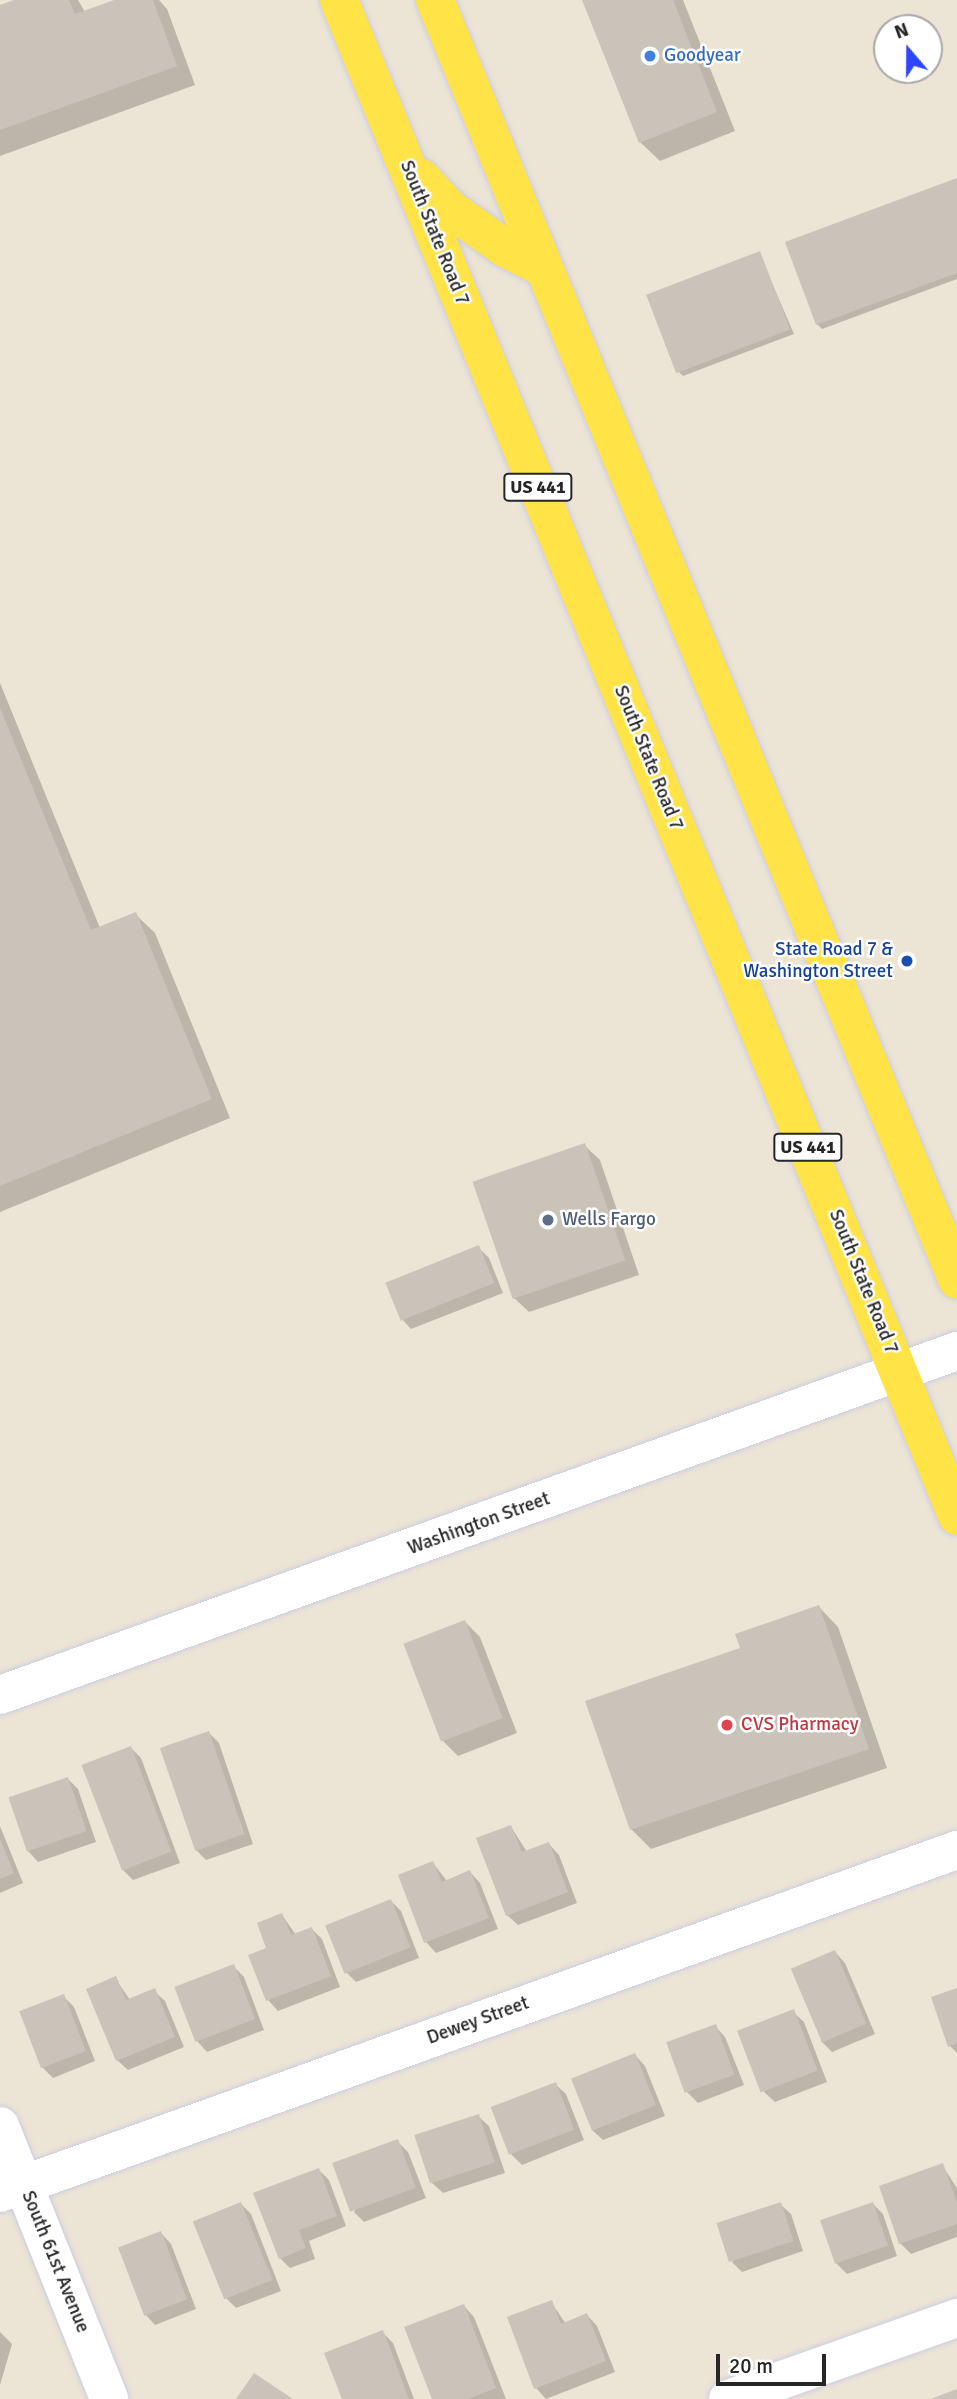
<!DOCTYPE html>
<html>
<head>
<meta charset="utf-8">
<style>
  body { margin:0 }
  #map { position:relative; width:957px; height:2399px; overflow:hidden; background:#ece4d5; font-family:Signika,sans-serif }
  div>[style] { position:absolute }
  .shadow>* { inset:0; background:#0003 }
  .building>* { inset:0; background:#c9c3b9; transform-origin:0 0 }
  .roads { filter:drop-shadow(0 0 2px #cbcde2) drop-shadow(0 0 2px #cbcde2) }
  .minor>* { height:38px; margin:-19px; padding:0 19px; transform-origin:19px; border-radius:19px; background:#fff }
  .major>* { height:38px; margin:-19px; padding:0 19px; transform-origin:19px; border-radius:19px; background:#ffe347 }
  .dots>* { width:19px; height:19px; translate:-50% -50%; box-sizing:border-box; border:4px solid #fff; border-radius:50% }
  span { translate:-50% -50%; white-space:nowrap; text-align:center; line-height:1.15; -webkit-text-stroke:5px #fff; paint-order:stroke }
  .shield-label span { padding:2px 5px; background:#fff; border:2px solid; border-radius:5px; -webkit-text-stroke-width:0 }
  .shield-label { font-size:18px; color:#262626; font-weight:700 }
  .shop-label { font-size:19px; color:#366cbe }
  .left { translate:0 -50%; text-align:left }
  .street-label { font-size:19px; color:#262626 }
  .transit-label { font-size:19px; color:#164399 }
  .right { translate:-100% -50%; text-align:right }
  .service-label { font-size:19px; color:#4e5e75 }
  .health-label { font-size:19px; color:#be3a42 }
  .north { position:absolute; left:873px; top:14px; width:70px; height:70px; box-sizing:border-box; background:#fff; border:2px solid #a8a8a8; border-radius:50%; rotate:340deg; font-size:19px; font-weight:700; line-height:28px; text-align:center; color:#262626 }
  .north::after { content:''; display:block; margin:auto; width:24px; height:32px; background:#2f45ff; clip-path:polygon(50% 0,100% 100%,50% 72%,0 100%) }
  .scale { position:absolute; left:716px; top:2354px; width:110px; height:32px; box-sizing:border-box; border:4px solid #262626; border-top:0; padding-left:9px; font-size:21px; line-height:24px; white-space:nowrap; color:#262626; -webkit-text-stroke:5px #fff; paint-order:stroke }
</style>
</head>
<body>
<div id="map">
  <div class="shadow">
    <i style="clip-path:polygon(19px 0,78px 0,85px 12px,119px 0,159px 0,167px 9px,195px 85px,0 156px,0 7px)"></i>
    <i style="clip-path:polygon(584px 0,683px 0,735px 131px,660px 161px,640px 142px)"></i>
    <i style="clip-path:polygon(957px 180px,957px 279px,822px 329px,817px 324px)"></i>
    <i style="clip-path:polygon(759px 253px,794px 334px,683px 376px,678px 371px)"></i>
    <i style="clip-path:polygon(0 683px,100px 928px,135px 914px,155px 933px,230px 1118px,0 1212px)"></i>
    <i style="clip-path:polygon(584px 1145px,600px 1160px,639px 1275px,529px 1312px,513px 1297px)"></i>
    <i style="clip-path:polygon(479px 1248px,489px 1258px,503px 1293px,411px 1329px,401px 1318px)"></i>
    <i style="clip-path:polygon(819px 1607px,838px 1627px,887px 1768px,651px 1849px,632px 1830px,588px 1702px,742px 1649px)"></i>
    <i style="clip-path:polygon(465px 1622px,480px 1637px,517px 1733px,458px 1756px,443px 1741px)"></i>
    <i style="clip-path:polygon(209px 1733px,219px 1743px,253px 1844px,206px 1860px,196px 1850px)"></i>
    <i style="clip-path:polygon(131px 1748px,141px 1758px,180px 1863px,133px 1880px,123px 1870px)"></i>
    <i style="clip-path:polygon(68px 1779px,78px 1789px,96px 1842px,38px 1862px,28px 1851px)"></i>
    <i style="clip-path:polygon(0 1826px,23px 1883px,0 1893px)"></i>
    <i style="clip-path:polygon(511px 1827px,527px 1852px,549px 1844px,559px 1855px,577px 1903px,518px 1925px,507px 1915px)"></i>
    <i style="clip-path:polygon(433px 1863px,447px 1881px,470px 1872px,480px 1883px,498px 1929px,436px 1953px,426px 1942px)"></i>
    <i style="clip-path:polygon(391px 1901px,401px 1911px,419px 1958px,356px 1982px,346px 1972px)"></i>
    <i style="clip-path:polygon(282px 1915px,296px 1935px,312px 1929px,322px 1939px,340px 1987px,278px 2011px,268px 2000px,250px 1956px,268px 1949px)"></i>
    <i style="clip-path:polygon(835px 1952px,845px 1963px,875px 2034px,832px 2052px,821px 2041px)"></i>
    <i style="clip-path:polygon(233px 1966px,244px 1977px,264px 2030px,207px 2052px,197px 2041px)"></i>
    <i style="clip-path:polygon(115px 1978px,130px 2000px,154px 1991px,165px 2001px,184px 2047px,128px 2070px,117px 2060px)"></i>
    <i style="clip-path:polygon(957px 1990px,957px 2053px,950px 2046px)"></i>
    <i style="clip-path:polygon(63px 1996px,74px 2007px,95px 2061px,53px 2078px,42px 2067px)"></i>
    <i style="clip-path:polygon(793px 2012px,804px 2022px,827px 2082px,775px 2102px,764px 2092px)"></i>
    <i style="clip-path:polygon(715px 2026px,725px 2037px,744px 2085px,698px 2103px,687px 2092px)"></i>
    <i style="clip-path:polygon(635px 2055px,645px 2066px,665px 2116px,603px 2140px,592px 2130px)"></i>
    <i style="clip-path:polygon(555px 2084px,566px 2094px,584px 2140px,522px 2165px,511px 2154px)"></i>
    <i style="clip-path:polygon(478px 2116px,489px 2126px,505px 2173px,443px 2193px,432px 2183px)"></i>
    <i style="clip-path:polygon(397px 2141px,408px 2152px,426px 2198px,364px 2222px,354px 2212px)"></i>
    <i style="clip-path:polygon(942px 2165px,957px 2188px,957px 2237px,911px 2254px,900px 2243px)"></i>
    <i style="clip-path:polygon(319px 2170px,329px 2180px,346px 2226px,309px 2241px,315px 2259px,290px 2268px,280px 2258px)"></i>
    <i style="clip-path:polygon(241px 2204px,251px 2214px,281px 2291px,236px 2308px,226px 2298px)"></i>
    <i style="clip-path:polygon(780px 2204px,791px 2214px,803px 2251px,742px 2272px,732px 2262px)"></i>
    <i style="clip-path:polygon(873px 2204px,883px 2214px,897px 2256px,847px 2274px,836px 2263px)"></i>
    <i style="clip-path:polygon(161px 2233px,171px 2244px,196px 2309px,155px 2325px,145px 2314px)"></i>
    <i style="clip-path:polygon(551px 2302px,566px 2324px,587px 2315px,597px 2326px,615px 2372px,546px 2399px,536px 2388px,509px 2318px)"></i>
    <i style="clip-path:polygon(464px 2306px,474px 2317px,506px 2399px,434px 2399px)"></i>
    <i style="clip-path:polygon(0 2332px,12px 2344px,0 2385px)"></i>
    <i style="clip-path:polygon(382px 2332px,393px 2343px,414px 2399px,344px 2399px)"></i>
  </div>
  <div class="building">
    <i style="clip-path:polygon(14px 0,69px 0,75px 14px,114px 0,153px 0,177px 66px,0 130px,0 5px)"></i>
    <i style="clip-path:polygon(582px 0,673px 0,717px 112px,639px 143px)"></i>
    <i style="clip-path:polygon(957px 178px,957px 273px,816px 325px,785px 242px)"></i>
    <i style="left:760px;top:251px;width:84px;height:122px;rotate:69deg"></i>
    <i style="clip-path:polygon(0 708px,91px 930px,136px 912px,212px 1099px,0 1186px)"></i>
    <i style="left:585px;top:1143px;width:124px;height:119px;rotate:71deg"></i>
    <i style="left:479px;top:1245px;width:41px;height:101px;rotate:68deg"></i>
    <i style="clip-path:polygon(819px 1605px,869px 1749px,630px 1830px,585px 1701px,740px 1648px,735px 1634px)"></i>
    <i style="left:465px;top:1620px;width:105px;height:66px;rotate:69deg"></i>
    <i style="left:209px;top:1731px;width:109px;height:52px;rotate:71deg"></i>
    <i style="left:131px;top:1746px;width:113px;height:53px;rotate:69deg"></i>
    <i style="left:68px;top:1777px;width:57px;height:63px;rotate:71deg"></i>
    <i style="clip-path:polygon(511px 1825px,522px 1852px,549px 1842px,568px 1892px,506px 1916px,476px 1838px)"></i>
    <i style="clip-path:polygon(0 1839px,14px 1873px,0 1879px)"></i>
    <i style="clip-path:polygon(433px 1861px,442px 1882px,470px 1870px,489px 1918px,424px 1943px,398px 1875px)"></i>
    <i style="left:391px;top:1899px;width:52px;height:71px;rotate:68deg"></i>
    <i style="clip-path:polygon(282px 1913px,291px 1935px,312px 1927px,331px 1976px,266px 2001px,248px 1955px,266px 1948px,257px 1923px)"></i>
    <i style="left:835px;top:1950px;width:80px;height:48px;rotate:67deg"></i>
    <i style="left:234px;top:1964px;width:59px;height:64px;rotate:69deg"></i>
    <i style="clip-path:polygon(116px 1976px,126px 2000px,155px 1988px,175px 2037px,116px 2061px,86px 1989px)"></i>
    <i style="clip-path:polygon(957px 1988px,957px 2043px,948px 2047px,931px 1997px)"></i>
    <i style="left:64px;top:1994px;width:61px;height:48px;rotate:69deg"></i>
    <i style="left:794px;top:2009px;width:66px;height:61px;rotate:69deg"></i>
    <i style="left:716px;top:2024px;width:54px;height:53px;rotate:70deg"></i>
    <i style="left:635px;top:2053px;width:56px;height:69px;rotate:68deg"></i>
    <i style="left:556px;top:2082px;width:51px;height:70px;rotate:69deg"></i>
    <i style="left:479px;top:2114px;width:51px;height:68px;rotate:72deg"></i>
    <i style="left:398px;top:2139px;width:52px;height:70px;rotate:70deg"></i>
    <i style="clip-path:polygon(943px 2163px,957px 2203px,957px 2224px,899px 2244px,879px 2186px)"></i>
    <i style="clip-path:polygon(319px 2168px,337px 2216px,299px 2230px,306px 2248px,279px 2259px,253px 2193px)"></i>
    <i style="left:241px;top:2202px;width:84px;height:52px;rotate:68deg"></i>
    <i style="left:781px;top:2202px;width:41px;height:68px;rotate:72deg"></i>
    <i style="left:873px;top:2202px;width:46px;height:56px;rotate:71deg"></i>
    <i style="left:161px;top:2231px;width:73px;height:46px;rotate:69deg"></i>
    <i style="clip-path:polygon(552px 2300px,561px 2324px,587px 2313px,606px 2361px,534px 2389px,507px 2317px)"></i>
    <i style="clip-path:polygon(464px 2304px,496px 2388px,468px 2399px,432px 2399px,404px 2327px)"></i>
    <i style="clip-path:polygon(383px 2330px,409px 2399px,342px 2399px,324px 2353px)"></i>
    <i style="clip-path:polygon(254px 2373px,293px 2399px,236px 2399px)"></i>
    <i style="clip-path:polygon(957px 2389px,957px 2399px,931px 2399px)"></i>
  </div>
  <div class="roads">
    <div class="minor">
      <i style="left:0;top:1695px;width:1017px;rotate:-19.77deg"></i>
      <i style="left:0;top:2126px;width:294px;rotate:68.2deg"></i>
      <i style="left:0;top:2193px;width:1017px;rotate:-19.72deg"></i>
      <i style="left:728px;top:2399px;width:243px;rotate:-19.5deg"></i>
    </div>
    <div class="major">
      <i style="left:339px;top:0;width:1637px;rotate:67.82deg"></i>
      <i style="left:435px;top:0;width:1382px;rotate:67.81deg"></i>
      <i style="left:421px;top:178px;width:42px;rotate:46.9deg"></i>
      <i style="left:450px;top:209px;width:67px;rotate:35.3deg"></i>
      <i style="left:505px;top:248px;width:44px;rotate:27.1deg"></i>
    </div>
  </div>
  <div class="dots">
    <i style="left:650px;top:56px;background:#3f7fe0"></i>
    <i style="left:907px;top:961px;background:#1a4fb4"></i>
    <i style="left:548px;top:1220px;background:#5c6f8a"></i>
    <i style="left:727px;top:1725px;background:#e0444e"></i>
  </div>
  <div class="shield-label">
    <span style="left:538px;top:487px">US 441</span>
    <span style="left:808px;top:1147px">US 441</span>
  </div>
  <div class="shop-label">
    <span class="left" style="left:664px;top:56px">Goodyear</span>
  </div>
  <div class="street-label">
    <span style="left:434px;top:233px;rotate:68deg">South State Road 7</span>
    <span style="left:648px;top:758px;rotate:68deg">South State Road 7</span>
    <span style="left:863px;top:1282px;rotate:68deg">South State Road 7</span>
    <span style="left:479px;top:1524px;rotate:-20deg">Washington Street</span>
    <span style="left:478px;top:2021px;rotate:-20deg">Dewey Street</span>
    <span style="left:55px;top:2262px;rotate:68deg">South 61st Avenue</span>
  </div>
  <div class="transit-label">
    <span class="right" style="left:893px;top:961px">State Road 7 &amp;<br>Washington Street</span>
  </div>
  <div class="service-label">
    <span class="left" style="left:562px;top:1220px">Wells Fargo</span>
  </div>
  <div class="health-label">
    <span class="left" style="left:741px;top:1725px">CVS Pharmacy</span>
  </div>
  <div class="north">N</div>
  <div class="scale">20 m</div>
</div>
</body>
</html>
